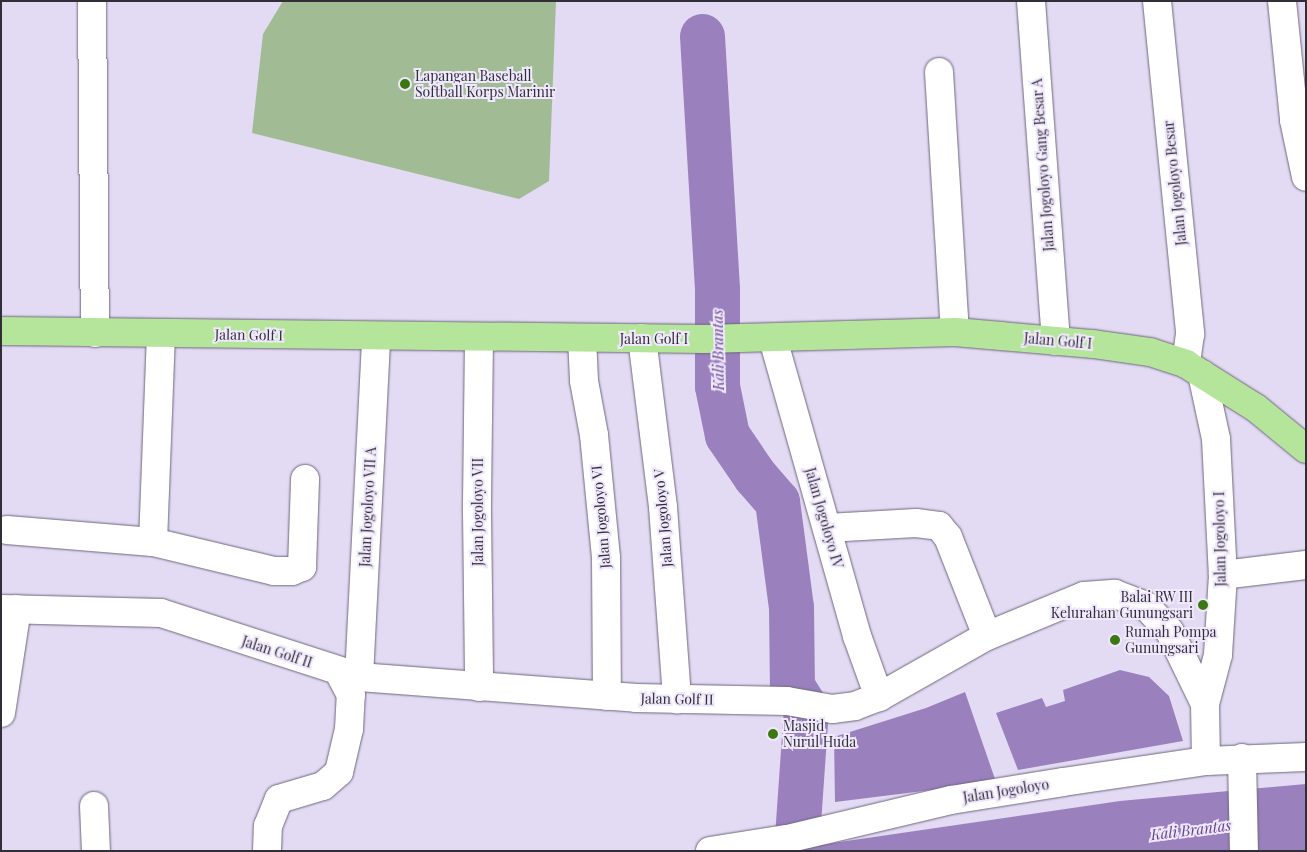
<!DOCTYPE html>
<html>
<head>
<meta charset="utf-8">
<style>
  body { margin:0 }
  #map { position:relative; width:1307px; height:852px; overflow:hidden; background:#e3daf3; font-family:"Playfair Display",serif }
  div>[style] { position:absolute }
  .green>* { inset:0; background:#a1bc95 }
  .water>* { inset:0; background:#9a81be }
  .river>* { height:45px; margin:-22.5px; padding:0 22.5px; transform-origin:22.5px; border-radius:22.5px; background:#9a81be }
  .roads { filter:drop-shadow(0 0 1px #6e667c) drop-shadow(0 0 1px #6e667c) }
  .minor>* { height:28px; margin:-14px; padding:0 14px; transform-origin:14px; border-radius:14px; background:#fff }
  .major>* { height:28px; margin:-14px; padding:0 14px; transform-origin:14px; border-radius:14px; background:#b5e59b }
  .dots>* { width:14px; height:14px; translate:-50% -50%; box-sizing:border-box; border:2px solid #f0e8fc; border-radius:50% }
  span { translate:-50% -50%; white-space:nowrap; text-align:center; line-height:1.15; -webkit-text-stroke:4px #f0e8fc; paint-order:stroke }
  .poi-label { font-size:14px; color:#312e37 }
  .left { translate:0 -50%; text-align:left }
  .right { translate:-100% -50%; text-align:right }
  .street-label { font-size:14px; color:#312e37 }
  .water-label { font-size:15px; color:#64428d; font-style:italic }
  .frame { position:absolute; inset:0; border:2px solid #312e37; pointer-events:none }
</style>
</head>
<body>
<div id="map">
  <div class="green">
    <i style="clip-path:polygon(283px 1px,556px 1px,549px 181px,519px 199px,252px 133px,263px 34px)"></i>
  </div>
  <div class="water">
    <i style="clip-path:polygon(1120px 670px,1149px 677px,1169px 696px,1183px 741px,1018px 770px,996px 713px,1042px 698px,1046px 707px,1065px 701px,1063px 690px)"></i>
    <i style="clip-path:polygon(965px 692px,996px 782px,835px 802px,834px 737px,926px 708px)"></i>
    <i style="clip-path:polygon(1306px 784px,1306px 851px,778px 851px,1120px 801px)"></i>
  </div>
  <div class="river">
    <i style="left:702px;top:36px;width:253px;rotate:86.6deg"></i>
    <i style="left:717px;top:289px;width:97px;rotate:90deg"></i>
    <i style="left:717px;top:386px;width:50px;rotate:78.5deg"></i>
    <i style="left:727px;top:435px;width:50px;rotate:55.7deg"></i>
    <i style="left:755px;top:476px;width:33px;rotate:49deg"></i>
    <i style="left:777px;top:501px;width:107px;rotate:82.5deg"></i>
    <i style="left:791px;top:607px;width:79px;rotate:89.3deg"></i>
    <i style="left:792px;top:686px;width:26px;rotate:58deg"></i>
    <i style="left:806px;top:708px;width:143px;rotate:94deg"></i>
  </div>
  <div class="roads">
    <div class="minor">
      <i style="left:92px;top:1px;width:332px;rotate:89.5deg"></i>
      <i style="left:1031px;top:1px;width:341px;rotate:85.8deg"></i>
      <i style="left:1157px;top:1px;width:335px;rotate:84.3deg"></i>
      <i style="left:1190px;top:334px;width:30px;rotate:98deg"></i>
      <i style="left:1282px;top:1px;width:120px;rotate:84.2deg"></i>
      <i style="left:1294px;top:120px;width:58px;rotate:78.1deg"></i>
      <i style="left:939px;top:72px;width:260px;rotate:86.5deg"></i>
      <i style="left:479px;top:338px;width:174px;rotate:90.7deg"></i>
      <i style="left:477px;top:512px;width:175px;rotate:89.3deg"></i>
      <i style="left:582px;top:338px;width:43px;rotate:87.3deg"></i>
      <i style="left:584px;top:381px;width:55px;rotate:79.5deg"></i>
      <i style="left:594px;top:435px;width:124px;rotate:84.4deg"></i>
      <i style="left:606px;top:558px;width:138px;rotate:89.6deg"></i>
      <i style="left:642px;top:338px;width:170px;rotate:82.9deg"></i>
      <i style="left:663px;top:507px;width:193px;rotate:85.8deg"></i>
      <i style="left:773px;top:339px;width:309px;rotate:74.2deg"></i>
      <i style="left:857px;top:636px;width:65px;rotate:70.2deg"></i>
      <i style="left:1202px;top:374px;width:66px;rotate:77.8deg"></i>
      <i style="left:1216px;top:439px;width:136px;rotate:87.1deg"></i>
      <i style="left:1223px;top:575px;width:80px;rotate:93.6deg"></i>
      <i style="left:1218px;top:655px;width:51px;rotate:104.9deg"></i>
      <i style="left:827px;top:528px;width:89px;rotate:-3.2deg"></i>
      <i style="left:916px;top:523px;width:23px;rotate:7deg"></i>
      <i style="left:939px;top:526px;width:14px;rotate:51deg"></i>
      <i style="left:948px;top:537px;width:106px;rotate:68.5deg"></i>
      <i style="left:7px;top:530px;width:146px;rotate:4.7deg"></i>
      <i style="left:153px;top:542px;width:208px;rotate:-87.8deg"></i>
      <i style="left:153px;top:542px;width:124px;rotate:13.5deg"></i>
      <i style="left:274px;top:571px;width:18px"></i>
      <i style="left:292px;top:571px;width:11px;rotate:-22deg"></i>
      <i style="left:302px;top:567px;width:88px;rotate:-88deg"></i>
      <i style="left:1223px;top:575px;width:84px;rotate:-6.9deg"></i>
      <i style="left:1px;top:609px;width:160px;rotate:1.4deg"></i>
      <i style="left:161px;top:613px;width:208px;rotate:17.9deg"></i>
      <i style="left:359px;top:677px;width:278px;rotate:4.3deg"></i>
      <i style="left:636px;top:698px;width:151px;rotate:1.1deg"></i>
      <i style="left:787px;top:701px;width:46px;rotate:10.1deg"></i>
      <i style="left:832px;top:709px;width:23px;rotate:-7deg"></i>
      <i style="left:855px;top:706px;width:26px;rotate:-21deg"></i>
      <i style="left:879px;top:697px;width:124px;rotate:-29.5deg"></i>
      <i style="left:987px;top:636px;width:105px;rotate:-22.4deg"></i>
      <i style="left:1084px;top:596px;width:31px;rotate:-4deg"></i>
      <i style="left:1115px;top:594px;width:33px;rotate:21deg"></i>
      <i style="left:1146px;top:606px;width:35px;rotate:47deg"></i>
      <i style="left:1170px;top:632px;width:80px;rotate:64.1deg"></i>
      <i style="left:1205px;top:704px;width:57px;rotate:89deg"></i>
      <i style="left:359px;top:677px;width:341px;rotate:-87.1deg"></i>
      <i style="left:1px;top:713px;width:105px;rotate:-81.3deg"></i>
      <i style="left:1242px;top:758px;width:93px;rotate:88.8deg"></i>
      <i style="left:94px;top:806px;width:45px;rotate:87.5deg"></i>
      <i style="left:267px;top:851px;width:25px;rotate:-88deg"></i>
      <i style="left:268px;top:826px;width:29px;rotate:-68deg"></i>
      <i style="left:279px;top:799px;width:46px;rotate:-16.5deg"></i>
      <i style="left:323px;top:786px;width:21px;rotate:-41deg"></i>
      <i style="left:339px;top:772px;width:44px;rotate:-76.9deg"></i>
      <i style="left:349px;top:729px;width:34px;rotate:-87deg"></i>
      <i style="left:351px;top:695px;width:26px;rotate:-118deg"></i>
      <i style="left:710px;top:851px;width:78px;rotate:-8.9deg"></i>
      <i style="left:787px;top:839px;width:169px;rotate:-13.4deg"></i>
      <i style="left:951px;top:800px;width:113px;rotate:-9.1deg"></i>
      <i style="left:1063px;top:782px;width:145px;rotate:-8.4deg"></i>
      <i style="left:1206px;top:761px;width:100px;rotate:-2.3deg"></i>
    </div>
    <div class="major">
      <i style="left:1px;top:331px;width:704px;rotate:0.65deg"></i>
      <i style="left:705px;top:339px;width:250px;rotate:-1.6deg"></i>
      <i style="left:955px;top:332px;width:139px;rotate:5deg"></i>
      <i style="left:1093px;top:344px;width:58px;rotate:8deg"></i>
      <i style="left:1150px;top:352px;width:38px;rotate:18deg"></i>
      <i style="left:1186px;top:364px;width:83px;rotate:32.2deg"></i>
      <i style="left:1256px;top:408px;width:65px;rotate:39.4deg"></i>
    </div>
  </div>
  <div class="dots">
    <i style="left:405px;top:84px;background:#3c7811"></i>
    <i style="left:1203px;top:605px;background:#3c7811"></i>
    <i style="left:1115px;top:640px;background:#3c7811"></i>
    <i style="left:773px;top:734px;background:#3c7811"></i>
  </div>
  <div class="poi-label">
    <span class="left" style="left:415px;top:84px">Lapangan Baseball<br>Softball Korps Marinir</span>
    <span class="right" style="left:1193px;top:605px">Balai RW III<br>Kelurahan Gunungsari</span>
    <span class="left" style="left:1125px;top:640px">Rumah Pompa<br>Gunungsari</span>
    <span class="left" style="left:783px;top:734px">Masjid<br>Nurul Huda</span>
  </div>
  <div class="street-label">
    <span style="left:1043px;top:165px;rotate:-94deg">Jalan Jogoloyo Gang Besar A</span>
    <span style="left:1175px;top:183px;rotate:-96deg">Jalan Jogoloyo Besar</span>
    <span style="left:249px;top:335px;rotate:1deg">Jalan Golf I</span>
    <span style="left:654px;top:339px">Jalan Golf I</span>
    <span style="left:1058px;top:341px;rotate:5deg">Jalan Golf I</span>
    <span style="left:368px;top:507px;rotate:-87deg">Jalan Jogoloyo VII A</span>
    <span style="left:478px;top:512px;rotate:-90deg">Jalan Jogoloyo VII</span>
    <span style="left:601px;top:517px;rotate:-95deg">Jalan Jogoloyo VI</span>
    <span style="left:663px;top:518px;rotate:-95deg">Jalan Jogoloyo V</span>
    <span style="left:824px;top:518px;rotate:74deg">Jalan Jogoloyo IV</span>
    <span style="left:1220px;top:539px;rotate:-91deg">Jalan Jogoloyo I</span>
    <span style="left:277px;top:652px;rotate:18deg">Jalan Golf II</span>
    <span style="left:677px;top:699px;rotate:1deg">Jalan Golf II</span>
    <span style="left:1006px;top:791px;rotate:-9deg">Jalan Jogoloyo</span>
  </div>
  <div class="water-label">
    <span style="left:718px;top:350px;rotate:-91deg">Kali Brantas</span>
    <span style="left:1191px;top:830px;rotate:-7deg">Kali Brantas</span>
  </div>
  <div class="frame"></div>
</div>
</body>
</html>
